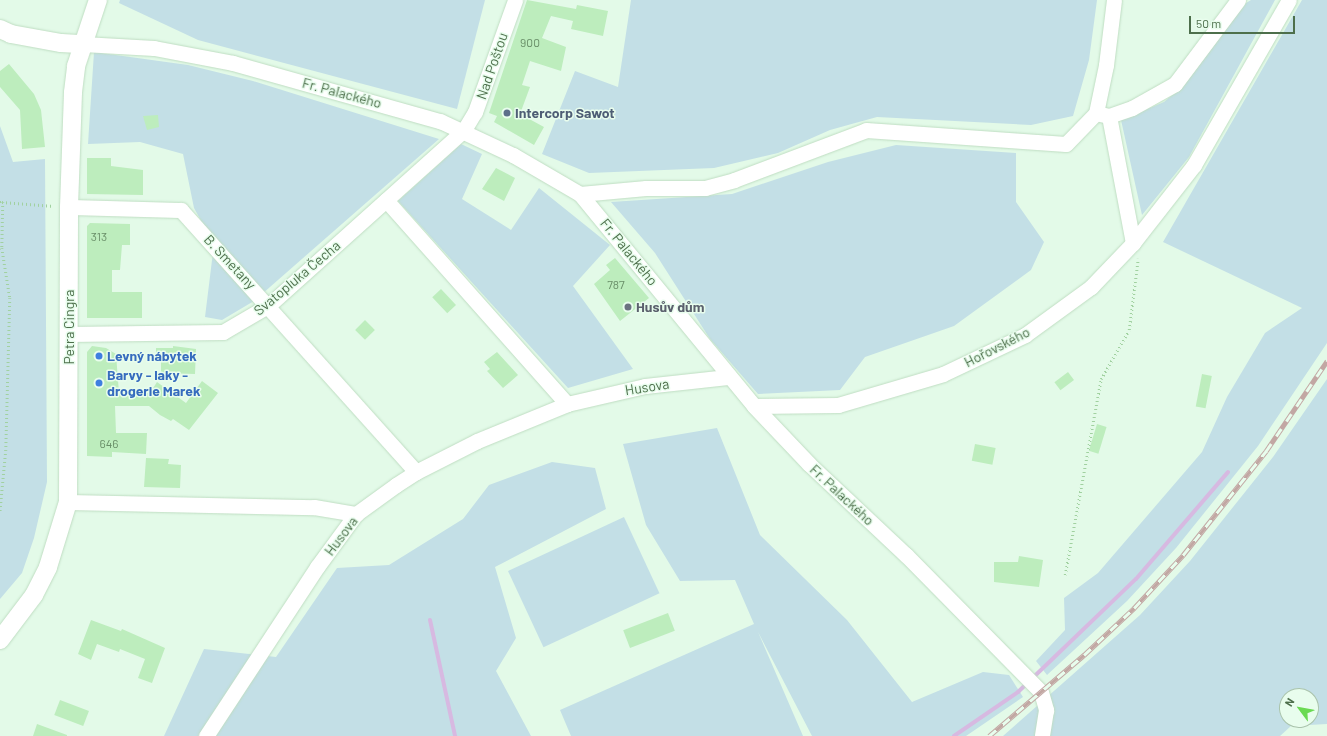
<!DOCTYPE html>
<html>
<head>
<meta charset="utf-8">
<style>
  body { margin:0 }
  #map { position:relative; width:1327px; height:736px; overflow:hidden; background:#e3fae8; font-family:Barlow,sans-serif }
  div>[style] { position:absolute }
  .green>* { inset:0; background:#c3dfe6; transform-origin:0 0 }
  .stream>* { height:4px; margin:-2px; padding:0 2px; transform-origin:2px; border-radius:2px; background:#d7b9e1 }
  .building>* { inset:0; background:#bdedbd; transform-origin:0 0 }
  .path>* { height:2.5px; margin-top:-1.25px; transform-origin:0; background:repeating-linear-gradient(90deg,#a1d1a0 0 1px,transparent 0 4px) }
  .roads { filter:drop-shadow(0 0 1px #bfddc2) drop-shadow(0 0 1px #bfddc2) }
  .minor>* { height:15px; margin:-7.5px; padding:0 7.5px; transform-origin:7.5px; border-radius:7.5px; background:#fff }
  .tertiary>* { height:18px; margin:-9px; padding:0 9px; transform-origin:9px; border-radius:9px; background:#fff }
  .rail>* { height:4.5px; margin-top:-2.25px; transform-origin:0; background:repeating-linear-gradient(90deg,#e8fded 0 9px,#c2a7a3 0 18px); box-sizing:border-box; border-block:1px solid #c2a7a3 }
  .dots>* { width:11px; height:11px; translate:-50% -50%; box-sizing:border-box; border:2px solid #e8fded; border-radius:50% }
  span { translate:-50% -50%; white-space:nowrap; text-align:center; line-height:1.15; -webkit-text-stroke:3px #e8fded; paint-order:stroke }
  .number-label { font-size:12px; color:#698e68 }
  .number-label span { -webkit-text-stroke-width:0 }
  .street-label { font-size:14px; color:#4d6f4b }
  .service-label { font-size:14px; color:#4e5e75; font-weight:700 }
  .left { translate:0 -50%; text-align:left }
  .worship-label { font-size:14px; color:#5b616d; font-weight:700 }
  .shop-label { font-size:14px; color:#366cbe; font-weight:700 }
  .north { position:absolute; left:1279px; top:688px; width:40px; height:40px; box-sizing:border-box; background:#e8fded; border:1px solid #aac4ac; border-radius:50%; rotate:302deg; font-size:11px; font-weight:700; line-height:16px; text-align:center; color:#4d6f4b }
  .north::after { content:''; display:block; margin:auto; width:14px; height:18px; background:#6ada52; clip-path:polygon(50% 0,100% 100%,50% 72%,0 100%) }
  .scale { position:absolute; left:1189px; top:16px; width:106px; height:18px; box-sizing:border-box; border:2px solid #4d6f4b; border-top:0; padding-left:5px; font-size:12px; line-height:14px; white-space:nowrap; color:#4d6f4b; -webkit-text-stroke:3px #e8fded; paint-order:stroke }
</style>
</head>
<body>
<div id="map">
  <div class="green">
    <i style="clip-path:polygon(120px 0,485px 0,457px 109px,198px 40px,119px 3px)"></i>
    <i style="clip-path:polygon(631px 0,1097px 0,1089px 60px,1073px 116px,1031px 125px,877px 117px,830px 130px,778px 153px,714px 168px,589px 173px,542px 154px,575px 71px,618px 87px)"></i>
    <i style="clip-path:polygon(1251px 0,1275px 0,1189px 157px,1142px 215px,1121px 120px,1164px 102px,1184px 85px,1246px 3px)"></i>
    <i style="clip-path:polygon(1302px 0,1327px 0,1327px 343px,1258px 446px,1176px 548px,1127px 601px,1047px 675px,1036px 661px,1065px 630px,1064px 598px,1098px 573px,1202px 452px,1227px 397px,1265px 333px,1302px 308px,1163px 242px)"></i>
    <i style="clip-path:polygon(94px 52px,188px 65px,253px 81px,439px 139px,254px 301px,222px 320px,205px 317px,214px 244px,194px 208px,183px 154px,140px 142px,88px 144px)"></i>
    <i style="clip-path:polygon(0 126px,13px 162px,45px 159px,47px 482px,34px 538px,22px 573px,0 599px)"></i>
    <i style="clip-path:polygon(461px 144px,482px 154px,462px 199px,511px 230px,539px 188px,610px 245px,573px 286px,633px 369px,568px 388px,398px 201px)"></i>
    <i style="clip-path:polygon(896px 145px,1016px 153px,1016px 202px,1044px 242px,1031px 270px,954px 326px,865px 357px,840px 390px,758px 394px,710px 339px,655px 253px,611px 202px,732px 194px,828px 162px)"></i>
    <i style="clip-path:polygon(evenodd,1327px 379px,1327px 724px,1291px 726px,1280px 736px,1003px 736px,1140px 615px,1190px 561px,1273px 457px,1327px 379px,1287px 696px,1311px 696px,1311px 720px,1287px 720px,1287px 696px)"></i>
    <i style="clip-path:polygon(717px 428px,760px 535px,847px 620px,912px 702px,983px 672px,1009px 675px,1023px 697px,966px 736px,812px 736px,758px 632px,803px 736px,571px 736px,560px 710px,754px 624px,735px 580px,680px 581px,646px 525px,623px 444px)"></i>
    <i style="clip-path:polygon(552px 462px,595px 468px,606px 509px,495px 567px,516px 638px,496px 671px,531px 736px,164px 736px,204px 649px,276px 657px,337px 568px,389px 565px,463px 519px,489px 485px)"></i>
    <i style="left:624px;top:517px;width:84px;height:128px;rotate:65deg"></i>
  </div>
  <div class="stream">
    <i style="left:430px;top:620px;width:119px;rotate:77.8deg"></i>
    <i style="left:954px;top:736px;width:78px;rotate:-34.5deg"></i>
    <i style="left:1018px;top:692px;width:163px;rotate:-43.8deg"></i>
    <i style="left:1136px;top:579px;width:141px;rotate:-49.3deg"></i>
  </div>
  <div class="building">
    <i style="clip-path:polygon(527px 0,576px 9px,577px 5px,608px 11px,603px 36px,571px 29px,573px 21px,551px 16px,542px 38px,566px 47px,561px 71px,530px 61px,522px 85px,530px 87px,520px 114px,544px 127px,534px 145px,494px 122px,497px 116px,489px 113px)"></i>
    <i style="clip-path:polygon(9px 64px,34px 94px,41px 110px,45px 147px,22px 149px,20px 110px,0 87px,0 71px)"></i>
    <i style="clip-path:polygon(158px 115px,159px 127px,147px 130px,143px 116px)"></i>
    <i style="clip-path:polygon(87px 158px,111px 158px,111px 166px,143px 170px,143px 195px,87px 194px)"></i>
    <i style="clip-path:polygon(496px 168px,515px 178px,504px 201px,482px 189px)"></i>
    <i style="clip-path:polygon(90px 223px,130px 224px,130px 245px,122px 245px,120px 270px,112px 270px,112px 292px,142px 292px,142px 318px,87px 318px,87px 226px)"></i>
    <i style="clip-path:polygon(615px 258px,649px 298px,620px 321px,594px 284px,610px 270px,606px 265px)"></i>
    <i style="left:441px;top:289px;width:22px;height:12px;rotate:47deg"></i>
    <i style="left:365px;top:320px;width:14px;height:14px;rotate:45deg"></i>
    <i style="clip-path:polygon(92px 346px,106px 348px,116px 354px,119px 393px,150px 393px,157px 382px,186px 403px,202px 381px,218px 393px,189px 430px,173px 419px,171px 421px,160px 415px,149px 406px,115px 406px,116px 433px,147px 433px,146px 454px,112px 452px,112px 457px,87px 456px,87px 352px)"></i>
    <i style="clip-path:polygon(173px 346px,196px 349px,195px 374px,161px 373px,161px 359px,156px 359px,156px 348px,173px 348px)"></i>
    <i style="clip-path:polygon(497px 352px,518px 375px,503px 388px,487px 371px,490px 369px,484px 362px)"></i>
    <i style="left:1068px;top:372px;width:10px;height:17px;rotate:53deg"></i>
    <i style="left:1202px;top:374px;width:10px;height:33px;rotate:11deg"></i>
    <i style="left:1097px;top:424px;width:10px;height:28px;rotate:17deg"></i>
    <i style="left:975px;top:444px;width:21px;height:17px;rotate:11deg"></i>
    <i style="clip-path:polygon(146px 458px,169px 459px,168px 464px,181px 465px,180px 488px,144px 487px)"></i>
    <i style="clip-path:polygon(1019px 556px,1043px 560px,1039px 587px,994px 582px,994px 562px,1018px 562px)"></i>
    <i style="left:668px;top:613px;width:19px;height:48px;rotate:69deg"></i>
    <i style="clip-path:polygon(91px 620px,121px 631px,122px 629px,165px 648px,152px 683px,138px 678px,145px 659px,120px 649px,119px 652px,97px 644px,91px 660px,78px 654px)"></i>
    <i style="left:60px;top:700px;width:31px;height:16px;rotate:21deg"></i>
    <i style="clip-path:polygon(37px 724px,67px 735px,67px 736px,33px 736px)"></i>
  </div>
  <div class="path">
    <i style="left:0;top:202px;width:3px"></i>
    <i style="left:3px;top:202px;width:46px;rotate:91.2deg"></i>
    <i style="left:2px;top:248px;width:51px;rotate:80.9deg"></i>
    <i style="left:10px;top:298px;width:152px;rotate:91.5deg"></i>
    <i style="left:6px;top:450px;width:64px;rotate:95.4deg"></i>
    <i style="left:2px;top:202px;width:52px;rotate:4.4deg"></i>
    <i style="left:1065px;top:575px;width:199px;rotate:-79.6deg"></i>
    <i style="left:1101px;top:379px;width:56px;rotate:-60.3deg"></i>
    <i style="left:1129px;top:330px;width:72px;rotate:-82.8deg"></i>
  </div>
  <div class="roads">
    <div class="minor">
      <i style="left:83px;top:44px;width:71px;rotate:3.2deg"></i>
      <i style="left:154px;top:48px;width:80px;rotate:10.8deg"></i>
      <i style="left:233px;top:63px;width:215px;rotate:15.7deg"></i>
      <i style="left:440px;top:121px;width:81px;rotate:25deg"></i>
      <i style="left:513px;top:155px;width:78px;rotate:30.2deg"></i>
      <i style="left:580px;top:194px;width:274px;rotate:50.6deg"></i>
      <i style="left:754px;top:406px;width:80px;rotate:46.5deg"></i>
      <i style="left:809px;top:464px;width:133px;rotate:43.2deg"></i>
      <i style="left:906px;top:555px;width:192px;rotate:45.4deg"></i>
      <i style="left:1041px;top:692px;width:19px;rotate:74deg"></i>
      <i style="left:1046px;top:710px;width:26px;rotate:99deg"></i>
      <i style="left:1109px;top:116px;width:24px;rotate:-19deg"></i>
      <i style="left:1132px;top:108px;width:49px;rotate:-29.2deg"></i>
      <i style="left:1175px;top:84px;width:105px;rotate:-53.1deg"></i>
      <i style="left:580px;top:194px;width:66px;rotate:-5.2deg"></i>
      <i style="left:646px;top:188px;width:59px"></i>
      <i style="left:705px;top:188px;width:30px;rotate:-15deg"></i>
      <i style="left:734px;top:180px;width:141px;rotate:-20.7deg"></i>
      <i style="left:866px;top:130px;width:200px;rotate:4deg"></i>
      <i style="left:1066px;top:144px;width:43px;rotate:-45.9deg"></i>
      <i style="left:1096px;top:113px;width:49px;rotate:-78.2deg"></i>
      <i style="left:1106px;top:65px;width:65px;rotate:-83deg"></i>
      <i style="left:386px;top:200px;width:273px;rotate:48.4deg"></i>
      <i style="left:69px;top:207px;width:112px;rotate:1.5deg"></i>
      <i style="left:181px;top:210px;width:352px;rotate:48.1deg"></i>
      <i style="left:1133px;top:243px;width:99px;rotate:-52deg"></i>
      <i style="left:1194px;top:165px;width:190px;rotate:-60.1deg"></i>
      <i style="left:69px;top:334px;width:154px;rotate:-0.7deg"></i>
      <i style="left:223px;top:332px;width:53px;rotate:-30.4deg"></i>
      <i style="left:269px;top:305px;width:262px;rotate:-41.9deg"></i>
      <i style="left:464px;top:130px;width:21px;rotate:-59deg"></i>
      <i style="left:475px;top:112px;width:119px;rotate:-70.3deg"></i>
      <i style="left:754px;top:406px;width:84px;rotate:-0.7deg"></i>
      <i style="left:838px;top:405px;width:109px;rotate:-16.4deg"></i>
      <i style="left:943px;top:374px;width:91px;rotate:-25.4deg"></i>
      <i style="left:1025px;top:335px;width:82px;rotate:-36deg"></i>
      <i style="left:1091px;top:287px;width:61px;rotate:-46.3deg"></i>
      <i style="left:1133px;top:243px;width:129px;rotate:-100.7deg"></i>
      <i style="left:1109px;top:116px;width:13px;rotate:-167deg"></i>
      <i style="left:68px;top:502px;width:246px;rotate:1.2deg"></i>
      <i style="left:314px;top:507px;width:43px;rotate:9.5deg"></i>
      <i style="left:206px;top:736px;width:202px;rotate:-56.7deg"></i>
      <i style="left:317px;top:567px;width:66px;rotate:-53.7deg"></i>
      <i style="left:356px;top:514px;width:49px;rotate:-35.9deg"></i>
      <i style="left:396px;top:485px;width:24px;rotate:-33deg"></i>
      <i style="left:416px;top:472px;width:68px;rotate:-26.9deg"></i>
      <i style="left:477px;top:441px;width:97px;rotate:-22.3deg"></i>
      <i style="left:567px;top:404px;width:80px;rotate:-13deg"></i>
      <i style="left:645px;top:386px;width:83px;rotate:-6.2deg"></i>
    </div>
    <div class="tertiary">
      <i style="left:0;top:29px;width:12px;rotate:24deg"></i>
      <i style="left:11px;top:34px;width:51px;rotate:10.2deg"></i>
      <i style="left:61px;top:43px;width:22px;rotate:3deg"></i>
      <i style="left:0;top:640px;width:56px;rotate:-52.9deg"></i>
      <i style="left:34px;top:595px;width:31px;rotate:-63deg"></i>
      <i style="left:48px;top:567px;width:68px;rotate:-72.9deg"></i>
      <i style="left:68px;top:502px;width:295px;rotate:-89.8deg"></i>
      <i style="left:69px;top:207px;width:115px;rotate:-88deg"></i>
      <i style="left:73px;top:92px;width:26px;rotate:-83deg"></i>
      <i style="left:76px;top:66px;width:70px;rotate:-71.6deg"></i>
    </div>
  </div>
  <div class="rail">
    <i style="left:989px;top:736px;width:125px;rotate:-40.5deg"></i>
    <i style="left:1084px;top:655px;width:69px;rotate:-43.2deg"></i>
    <i style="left:1134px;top:608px;width:72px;rotate:-47.2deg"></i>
    <i style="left:1183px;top:555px;width:133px;rotate:-51.4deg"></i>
    <i style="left:1266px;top:451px;width:109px;rotate:-55.9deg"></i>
  </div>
  <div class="dots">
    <i style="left:507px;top:113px;background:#5c6f8a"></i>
    <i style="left:628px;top:307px;background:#6b7280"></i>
    <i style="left:99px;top:356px;background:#3f7fe0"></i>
    <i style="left:99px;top:383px;background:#3f7fe0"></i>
  </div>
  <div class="number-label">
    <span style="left:530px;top:43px">900</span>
    <span style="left:99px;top:237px">313</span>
    <span style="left:616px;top:285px">787</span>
    <span style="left:109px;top:444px">646</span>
  </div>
  <div class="street-label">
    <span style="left:492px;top:66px;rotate:-71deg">Nad Poštou</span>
    <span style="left:342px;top:93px;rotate:15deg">Fr. Palackého</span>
    <span style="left:629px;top:252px;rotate:51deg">Fr. Palackého</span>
    <span style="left:230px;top:262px;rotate:47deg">B. Smetany</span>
    <span style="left:297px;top:278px;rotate:-40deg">Svatopluka Čecha</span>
    <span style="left:69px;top:327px;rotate:-90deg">Petra Cingra</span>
    <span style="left:997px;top:347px;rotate:-27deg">Hořovského</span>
    <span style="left:647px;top:387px;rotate:-9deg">Husova</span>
    <span style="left:842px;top:495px;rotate:43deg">Fr. Palackého</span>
    <span style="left:341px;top:536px;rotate:-53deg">Husova</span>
  </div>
  <div class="service-label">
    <span class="left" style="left:515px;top:113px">Intercorp Sawot</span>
  </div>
  <div class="worship-label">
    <span class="left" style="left:636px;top:307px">Husův dům</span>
  </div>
  <div class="shop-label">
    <span class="left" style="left:107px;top:356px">Levný nábytek</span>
    <span class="left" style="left:107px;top:383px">Barvy - laky -<br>drogerie Marek</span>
  </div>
  <div class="north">N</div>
  <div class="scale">50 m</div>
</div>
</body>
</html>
